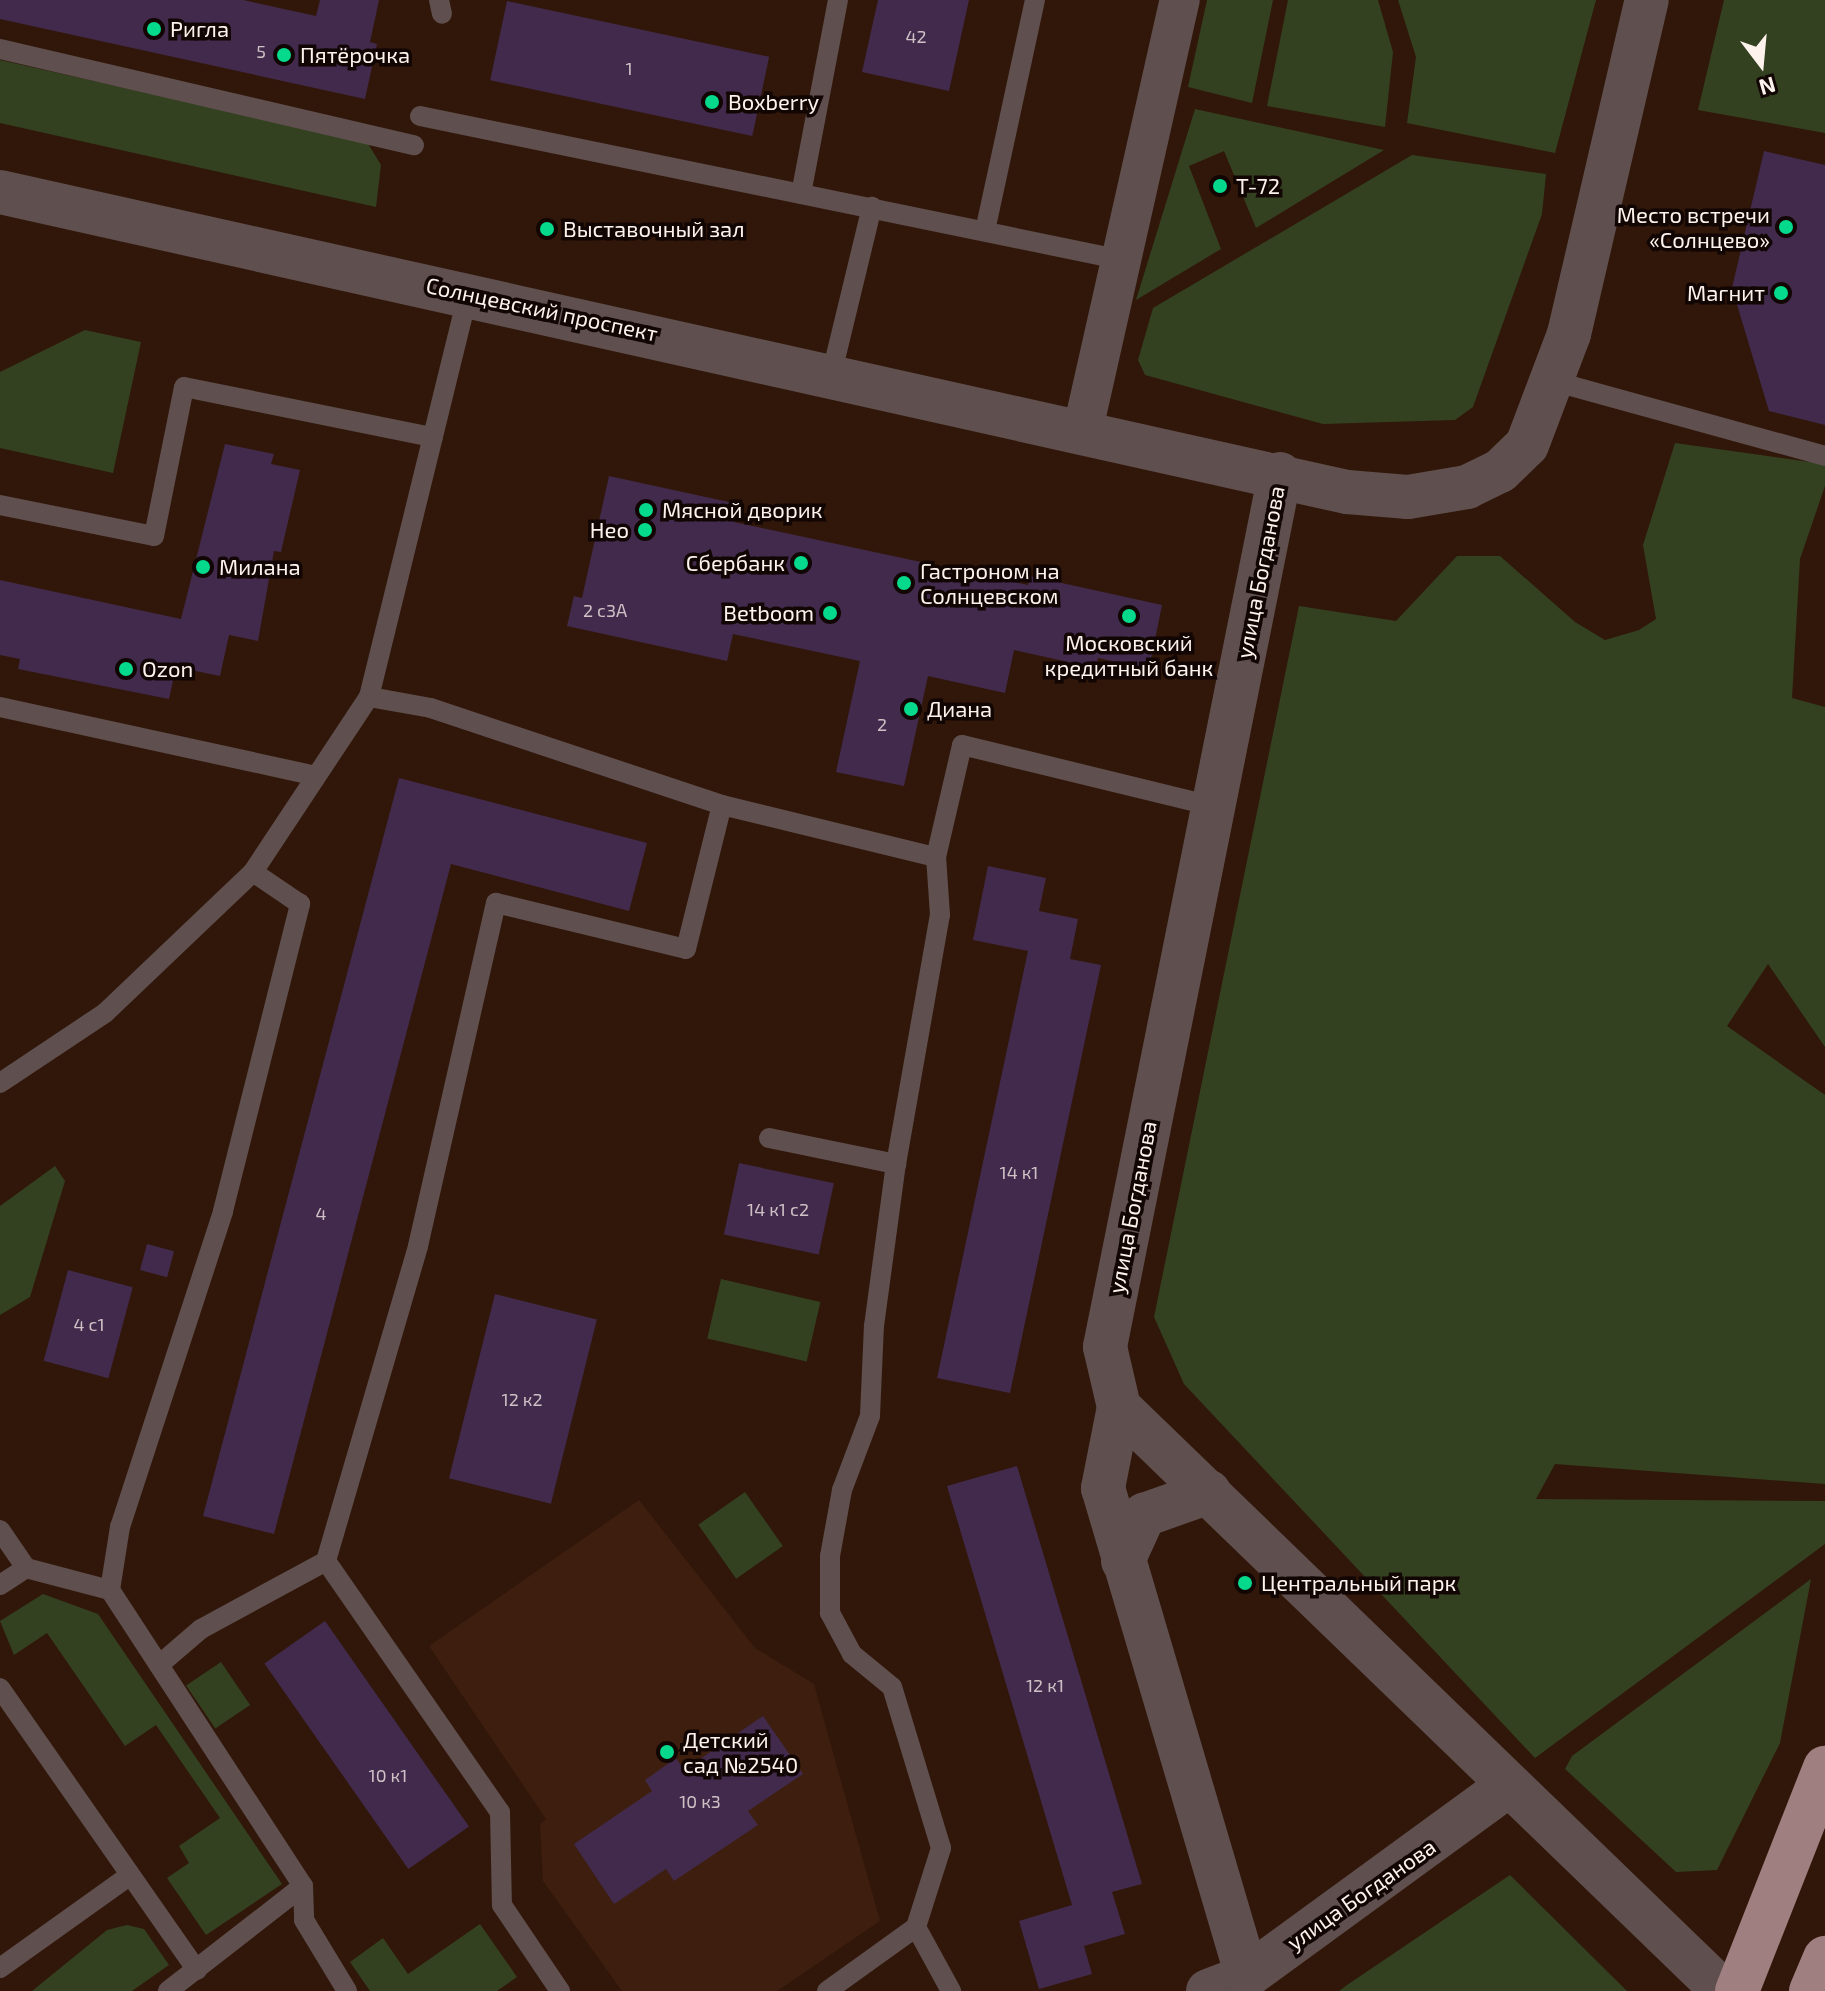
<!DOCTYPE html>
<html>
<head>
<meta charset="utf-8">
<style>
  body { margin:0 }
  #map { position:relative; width:1825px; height:1991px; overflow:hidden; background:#311709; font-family:"Exo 2",sans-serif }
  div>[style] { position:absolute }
  .built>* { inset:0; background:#3e1e0e }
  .green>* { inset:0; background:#334120; transform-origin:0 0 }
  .building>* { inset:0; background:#422a4d; transform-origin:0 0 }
  .service>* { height:20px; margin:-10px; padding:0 10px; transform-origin:10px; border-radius:10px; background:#5f4f4f }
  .minor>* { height:40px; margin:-20px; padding:0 20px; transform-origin:20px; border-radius:20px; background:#5f4f4f }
  .tertiary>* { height:44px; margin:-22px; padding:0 22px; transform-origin:22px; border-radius:22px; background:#5f4f4f }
  .primary>* { height:44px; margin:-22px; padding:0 22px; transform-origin:22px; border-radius:22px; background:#a07f80 }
  .dots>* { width:22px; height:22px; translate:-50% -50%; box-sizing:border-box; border:4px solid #110603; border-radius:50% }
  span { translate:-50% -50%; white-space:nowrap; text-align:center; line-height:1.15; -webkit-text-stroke:7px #110603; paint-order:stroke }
  .number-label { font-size:18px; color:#cec0c4 }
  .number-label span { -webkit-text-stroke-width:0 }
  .poi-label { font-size:22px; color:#fdf2ec }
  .left { translate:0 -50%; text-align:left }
  .right { translate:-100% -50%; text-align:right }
  .street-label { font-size:22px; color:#fdf2ec }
  .north { position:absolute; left:1721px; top:24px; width:80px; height:80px; -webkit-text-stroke:6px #110603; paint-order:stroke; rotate:164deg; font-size:22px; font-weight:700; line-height:32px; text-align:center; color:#fdf2ec }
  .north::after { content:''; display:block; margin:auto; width:28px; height:36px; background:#fdf2ec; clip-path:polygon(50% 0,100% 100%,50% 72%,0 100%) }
</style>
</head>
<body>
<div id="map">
  <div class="built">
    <i style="clip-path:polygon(639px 1500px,755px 1648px,814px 1684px,880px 1921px,777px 1991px,622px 1991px,543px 1881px,540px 1824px,546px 1819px,429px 1646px)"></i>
  </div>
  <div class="green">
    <i style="clip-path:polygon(1207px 0,1273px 0,1252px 103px,1188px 87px)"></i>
    <i style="clip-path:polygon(1288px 0,1378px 0,1393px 52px,1385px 127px,1267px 106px)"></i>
    <i style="clip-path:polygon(1398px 0,1596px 0,1555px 153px,1407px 123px,1416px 57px)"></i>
    <i style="clip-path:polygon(1724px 0,1825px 0,1825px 133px,1698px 110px)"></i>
    <i style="clip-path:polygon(0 60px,367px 142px,381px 165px,376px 207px,0 123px)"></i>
    <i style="clip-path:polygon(1195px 109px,1384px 150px,1256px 228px,1224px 151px,1189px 166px,1221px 249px,1136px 300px)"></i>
    <i style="clip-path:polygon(1412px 155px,1546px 174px,1542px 214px,1473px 407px,1455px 420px,1323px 424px,1145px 375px,1138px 360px,1153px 308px)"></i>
    <i style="clip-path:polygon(85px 330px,141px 342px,113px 473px,0 448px,0 372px)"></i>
    <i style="clip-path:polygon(1675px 443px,1825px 464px,1825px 486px,1800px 559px,1792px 698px,1825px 707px,1825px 1047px,1768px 964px,1727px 1026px,1825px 1095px,1825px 1484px,1555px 1464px,1536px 1499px,1825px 1501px,1825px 1544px,1535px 1758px,1184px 1384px,1154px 1317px,1299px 606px,1396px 621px,1457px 556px,1500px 556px,1575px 622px,1605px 640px,1639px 630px,1656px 619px,1643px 545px)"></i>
    <i style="clip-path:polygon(55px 1166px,65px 1181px,30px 1297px,0 1315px,0 1206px)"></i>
    <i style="left:721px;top:1279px;width:102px;height:61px;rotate:13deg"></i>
    <i style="left:745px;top:1492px;width:66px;height:57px;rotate:55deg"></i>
    <i style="clip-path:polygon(1811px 1579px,1780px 1743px,1717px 1870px,1676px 1872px,1565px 1769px,1572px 1756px)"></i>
    <i style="clip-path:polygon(43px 1594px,98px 1614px,282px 1884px,206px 1935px,167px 1878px,189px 1863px,179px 1846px,220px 1818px,156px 1725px,125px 1746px,47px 1633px,14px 1655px,0 1621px)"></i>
    <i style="left:221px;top:1662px;width:52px;height:42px;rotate:56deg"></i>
    <i style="clip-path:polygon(1510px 1875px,1627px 1991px,1339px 1991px,1347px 1985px)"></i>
    <i style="clip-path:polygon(480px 1924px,517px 1977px,497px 1991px,370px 1991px,350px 1962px,383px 1938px,408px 1974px)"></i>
    <i style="clip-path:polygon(127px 1925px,144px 1929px,169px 1965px,132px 1991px,32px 1991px,107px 1930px)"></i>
  </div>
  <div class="building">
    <i style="clip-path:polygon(0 0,243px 0,316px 16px,320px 0,379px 0,370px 42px,377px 44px,365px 99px,0 19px)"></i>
    <i style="clip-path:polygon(878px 0,969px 0,949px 91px,862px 72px)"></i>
    <i style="left:507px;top:1px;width:268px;height:81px;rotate:12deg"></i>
    <i style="clip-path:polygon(1764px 151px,1825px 165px,1825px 425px,1769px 411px,1732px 288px)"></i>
    <i style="clip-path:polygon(225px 444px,274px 454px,271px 464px,300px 470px,281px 552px,274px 551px,258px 641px,229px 635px,220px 676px,176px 667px,169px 699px,18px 669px,20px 659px,0 655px,0 580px,181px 619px)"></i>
    <i style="clip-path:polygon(609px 476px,738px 504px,734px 522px,1028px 585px,1030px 576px,1162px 605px,1149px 669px,1098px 658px,1096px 668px,1014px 650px,1005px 693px,928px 676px,904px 786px,836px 772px,860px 661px,733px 634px,727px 661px,567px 626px,574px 596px,582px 598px)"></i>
    <i style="clip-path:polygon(399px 778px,647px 843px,629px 911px,451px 864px,274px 1534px,203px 1516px)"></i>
    <i style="clip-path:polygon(988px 866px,1046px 878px,1039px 911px,1078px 919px,1070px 959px,1101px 965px,1010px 1393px,937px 1378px,1028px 951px,973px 940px)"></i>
    <i style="left:739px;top:1163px;width:97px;height:73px;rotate:12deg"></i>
    <i style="left:147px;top:1244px;width:28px;height:27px;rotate:15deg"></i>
    <i style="left:68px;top:1270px;width:67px;height:94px;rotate:15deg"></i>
    <i style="left:495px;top:1294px;width:105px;height:190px;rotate:14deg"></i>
    <i style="clip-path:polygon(1017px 1466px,1142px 1884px,1112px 1892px,1125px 1934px,1084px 1946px,1092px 1974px,1039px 1989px,1019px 1921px,1072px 1905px,947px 1486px)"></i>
    <i style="left:325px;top:1621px;width:251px;height:74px;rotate:55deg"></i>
    <i style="clip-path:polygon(763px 1716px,803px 1774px,748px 1811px,758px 1825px,674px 1881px,666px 1869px,614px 1904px,574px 1844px,652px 1791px,645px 1780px,676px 1758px,684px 1770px)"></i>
  </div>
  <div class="service">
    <i style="left:439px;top:0;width:14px;rotate:78deg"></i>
    <i style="left:0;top:49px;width:425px;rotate:13.1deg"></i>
    <i style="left:420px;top:116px;width:712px;rotate:11.58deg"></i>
    <i style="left:801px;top:194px;width:197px;rotate:-79.2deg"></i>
    <i style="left:985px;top:231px;width:236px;rotate:-77.8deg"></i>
    <i style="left:832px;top:372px;width:170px;rotate:-76.4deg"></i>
    <i style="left:1553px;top:381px;width:282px;rotate:15.4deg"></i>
    <i style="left:0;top:505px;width:157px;rotate:11.4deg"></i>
    <i style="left:154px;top:536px;width:152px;rotate:-78.6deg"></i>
    <i style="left:184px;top:387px;width:254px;rotate:11.4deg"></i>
    <i style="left:0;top:707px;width:320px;rotate:12.3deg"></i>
    <i style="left:722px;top:805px;width:220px;rotate:13.7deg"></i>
    <i style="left:0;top:1083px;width:126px;rotate:-33.7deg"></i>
    <i style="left:105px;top:1013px;width:204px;rotate:-43.6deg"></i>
    <i style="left:769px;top:1138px;width:130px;rotate:11.6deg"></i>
    <i style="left:0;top:1530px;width:46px;rotate:55.6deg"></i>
    <i style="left:26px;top:1568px;width:87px;rotate:14.7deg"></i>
    <i style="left:110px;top:1590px;width:353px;rotate:56.9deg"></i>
    <i style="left:303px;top:1886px;width:34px;rotate:88deg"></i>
    <i style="left:304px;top:1920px;width:83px;rotate:58.8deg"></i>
    <i style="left:326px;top:1561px;width:328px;rotate:-73.7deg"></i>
    <i style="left:418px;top:1246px;width:352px;rotate:-77.2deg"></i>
    <i style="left:496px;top:903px;width:195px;rotate:13.6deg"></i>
    <i style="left:686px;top:949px;width:148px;rotate:-76deg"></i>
    <i style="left:722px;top:805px;width:307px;rotate:-161.6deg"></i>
    <i style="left:431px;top:708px;width:63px;rotate:-169.9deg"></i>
    <i style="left:0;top:1585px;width:31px;rotate:-33deg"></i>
    <i style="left:110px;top:1590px;width:64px;rotate:-81deg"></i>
    <i style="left:120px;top:1527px;width:332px;rotate:-71.9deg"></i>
    <i style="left:223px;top:1211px;width:317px;rotate:-75.9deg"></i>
    <i style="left:300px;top:904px;width:57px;rotate:-145.8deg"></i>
    <i style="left:253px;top:872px;width:210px;rotate:-56.5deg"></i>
    <i style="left:369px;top:697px;width:415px;rotate:-76.2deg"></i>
    <i style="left:159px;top:1665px;width:55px;rotate:-40.6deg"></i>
    <i style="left:201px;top:1629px;width:142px;rotate:-28.5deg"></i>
    <i style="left:326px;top:1561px;width:305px;rotate:55.3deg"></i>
    <i style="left:500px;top:1812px;width:93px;rotate:88.8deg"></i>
    <i style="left:502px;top:1905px;width:104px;rotate:56deg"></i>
    <i style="left:0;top:1688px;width:344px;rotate:55.1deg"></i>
    <i style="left:916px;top:1927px;width:73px;rotate:61.3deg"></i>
    <i style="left:0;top:1968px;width:158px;rotate:-35.5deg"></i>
    <i style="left:168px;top:1991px;width:171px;rotate:-37.9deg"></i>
    <i style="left:827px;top:1991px;width:110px;rotate:-35.7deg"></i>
    <i style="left:916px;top:1927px;width:83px;rotate:-72.4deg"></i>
    <i style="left:941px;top:1848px;width:168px;rotate:-106.9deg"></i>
    <i style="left:892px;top:1687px;width:52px;rotate:-140.5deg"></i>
    <i style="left:852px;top:1654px;width:47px;rotate:-118.2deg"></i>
    <i style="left:830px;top:1613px;width:57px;rotate:-90deg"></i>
    <i style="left:830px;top:1556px;width:67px;rotate:-79.7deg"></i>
    <i style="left:842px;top:1490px;width:79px;rotate:-69.3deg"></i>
    <i style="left:870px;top:1416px;width:90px;rotate:-87.5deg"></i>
    <i style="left:874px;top:1326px;width:163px;rotate:-82.3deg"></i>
    <i style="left:896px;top:1164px;width:253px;rotate:-80deg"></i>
    <i style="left:940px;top:915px;width:58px;rotate:-93.9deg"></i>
    <i style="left:936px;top:857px;width:115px;rotate:-76.9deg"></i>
    <i style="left:962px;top:745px;width:254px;rotate:13.7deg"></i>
  </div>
  <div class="minor">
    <i style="left:1083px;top:429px;width:440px;rotate:-77.3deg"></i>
  </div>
  <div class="tertiary">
    <i style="left:0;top:192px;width:1380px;rotate:12.56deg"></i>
    <i style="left:1347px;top:492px;width:61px;rotate:4.7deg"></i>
    <i style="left:1408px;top:497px;width:60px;rotate:-9.6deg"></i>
    <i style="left:1467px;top:487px;width:37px;rotate:-26deg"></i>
    <i style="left:1500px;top:471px;width:37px;rotate:-44deg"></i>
    <i style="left:1527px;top:445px;width:119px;rotate:-69.3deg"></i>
    <i style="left:1569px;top:334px;width:343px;rotate:-76.9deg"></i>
    <i style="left:1280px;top:474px;width:890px;rotate:101.34deg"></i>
    <i style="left:1105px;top:1347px;width:62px;rotate:76.9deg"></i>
    <i style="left:1119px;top:1407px;width:840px;rotate:44.04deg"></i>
    <i style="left:1119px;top:1407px;width:83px;rotate:101.2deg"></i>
    <i style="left:1103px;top:1488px;width:509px;rotate:73.56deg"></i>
    <i style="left:1123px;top:1561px;width:51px;rotate:-65.5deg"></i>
    <i style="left:1144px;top:1515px;width:69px;rotate:-19.5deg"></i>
    <i style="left:1208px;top:1991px;width:42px;rotate:-21deg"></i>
    <i style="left:1247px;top:1976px;width:323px;rotate:-36.1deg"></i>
  </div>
  <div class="primary">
    <i style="left:1737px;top:1991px;width:240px;rotate:-68.5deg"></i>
    <i style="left:1811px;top:1991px;width:36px;rotate:-67deg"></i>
  </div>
  <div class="dots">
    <i style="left:154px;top:29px;background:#05d98b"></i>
    <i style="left:284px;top:55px;background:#05d98b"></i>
    <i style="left:712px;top:102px;background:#05d98b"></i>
    <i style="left:1220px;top:186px;background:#05d98b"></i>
    <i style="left:1786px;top:227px;background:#05d98b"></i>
    <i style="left:547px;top:229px;background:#05d98b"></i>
    <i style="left:1781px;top:293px;background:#05d98b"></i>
    <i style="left:646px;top:510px;background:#05d98b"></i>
    <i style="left:645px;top:530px;background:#05d98b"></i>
    <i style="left:801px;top:563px;background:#05d98b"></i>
    <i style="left:203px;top:567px;background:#05d98b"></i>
    <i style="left:904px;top:583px;background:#05d98b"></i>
    <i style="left:830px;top:613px;background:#05d98b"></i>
    <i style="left:1129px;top:616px;background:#05d98b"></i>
    <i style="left:126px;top:669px;background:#05d98b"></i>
    <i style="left:911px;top:709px;background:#05d98b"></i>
    <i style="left:1245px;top:1583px;background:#05d98b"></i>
    <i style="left:667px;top:1752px;background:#05d98b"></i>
  </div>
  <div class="number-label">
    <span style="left:916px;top:36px">42</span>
    <span style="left:261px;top:51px">5</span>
    <span style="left:629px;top:68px">1</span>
    <span style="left:605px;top:610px">2 с3А</span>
    <span style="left:882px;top:724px">2</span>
    <span style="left:1019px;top:1172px">14 к1</span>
    <span style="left:778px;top:1209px">14 к1 с2</span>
    <span style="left:321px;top:1213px">4</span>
    <span style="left:89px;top:1324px">4 с1</span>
    <span style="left:522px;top:1399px">12 к2</span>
    <span style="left:1045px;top:1685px">12 к1</span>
    <span style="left:388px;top:1775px">10 к1</span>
    <span style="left:700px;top:1801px">10 к3</span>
  </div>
  <div class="poi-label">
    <span class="left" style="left:170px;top:29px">Ригла</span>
    <span class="left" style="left:300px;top:55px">Пятёрочка</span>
    <span class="left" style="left:728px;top:102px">Boxberry</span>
    <span class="left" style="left:1236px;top:186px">Т-72</span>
    <span class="right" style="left:1770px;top:227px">Место встречи<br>«Солнцево»</span>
    <span class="left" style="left:563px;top:229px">Выставочный зал</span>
    <span class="right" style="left:1765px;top:293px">Магнит</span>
    <span class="left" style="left:662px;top:510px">Мясной дворик</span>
    <span class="right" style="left:629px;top:530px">Нео</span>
    <span class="right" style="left:785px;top:563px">Сбербанк</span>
    <span class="left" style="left:219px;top:567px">Милана</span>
    <span class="left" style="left:920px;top:583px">Гастроном на<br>Солнцевском</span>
    <span class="right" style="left:814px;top:613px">Betboom</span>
    <span style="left:1129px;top:655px">Московский<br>кредитный банк</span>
    <span class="left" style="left:142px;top:669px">Ozon</span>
    <span class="left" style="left:927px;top:709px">Диана</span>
    <span class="left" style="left:1261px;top:1583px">Центральный парк</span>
    <span class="left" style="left:683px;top:1752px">Детский<br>сад №2540</span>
  </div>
  <div class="street-label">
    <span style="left:542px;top:309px;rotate:12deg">Солнцевский проспект</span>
    <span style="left:1260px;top:572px;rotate:-79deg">улица Богданова</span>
    <span style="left:1132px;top:1207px;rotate:-79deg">улица Богданова</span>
    <span style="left:1361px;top:1894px;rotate:-35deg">улица Богданова</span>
  </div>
  <div class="north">N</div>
</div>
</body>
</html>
